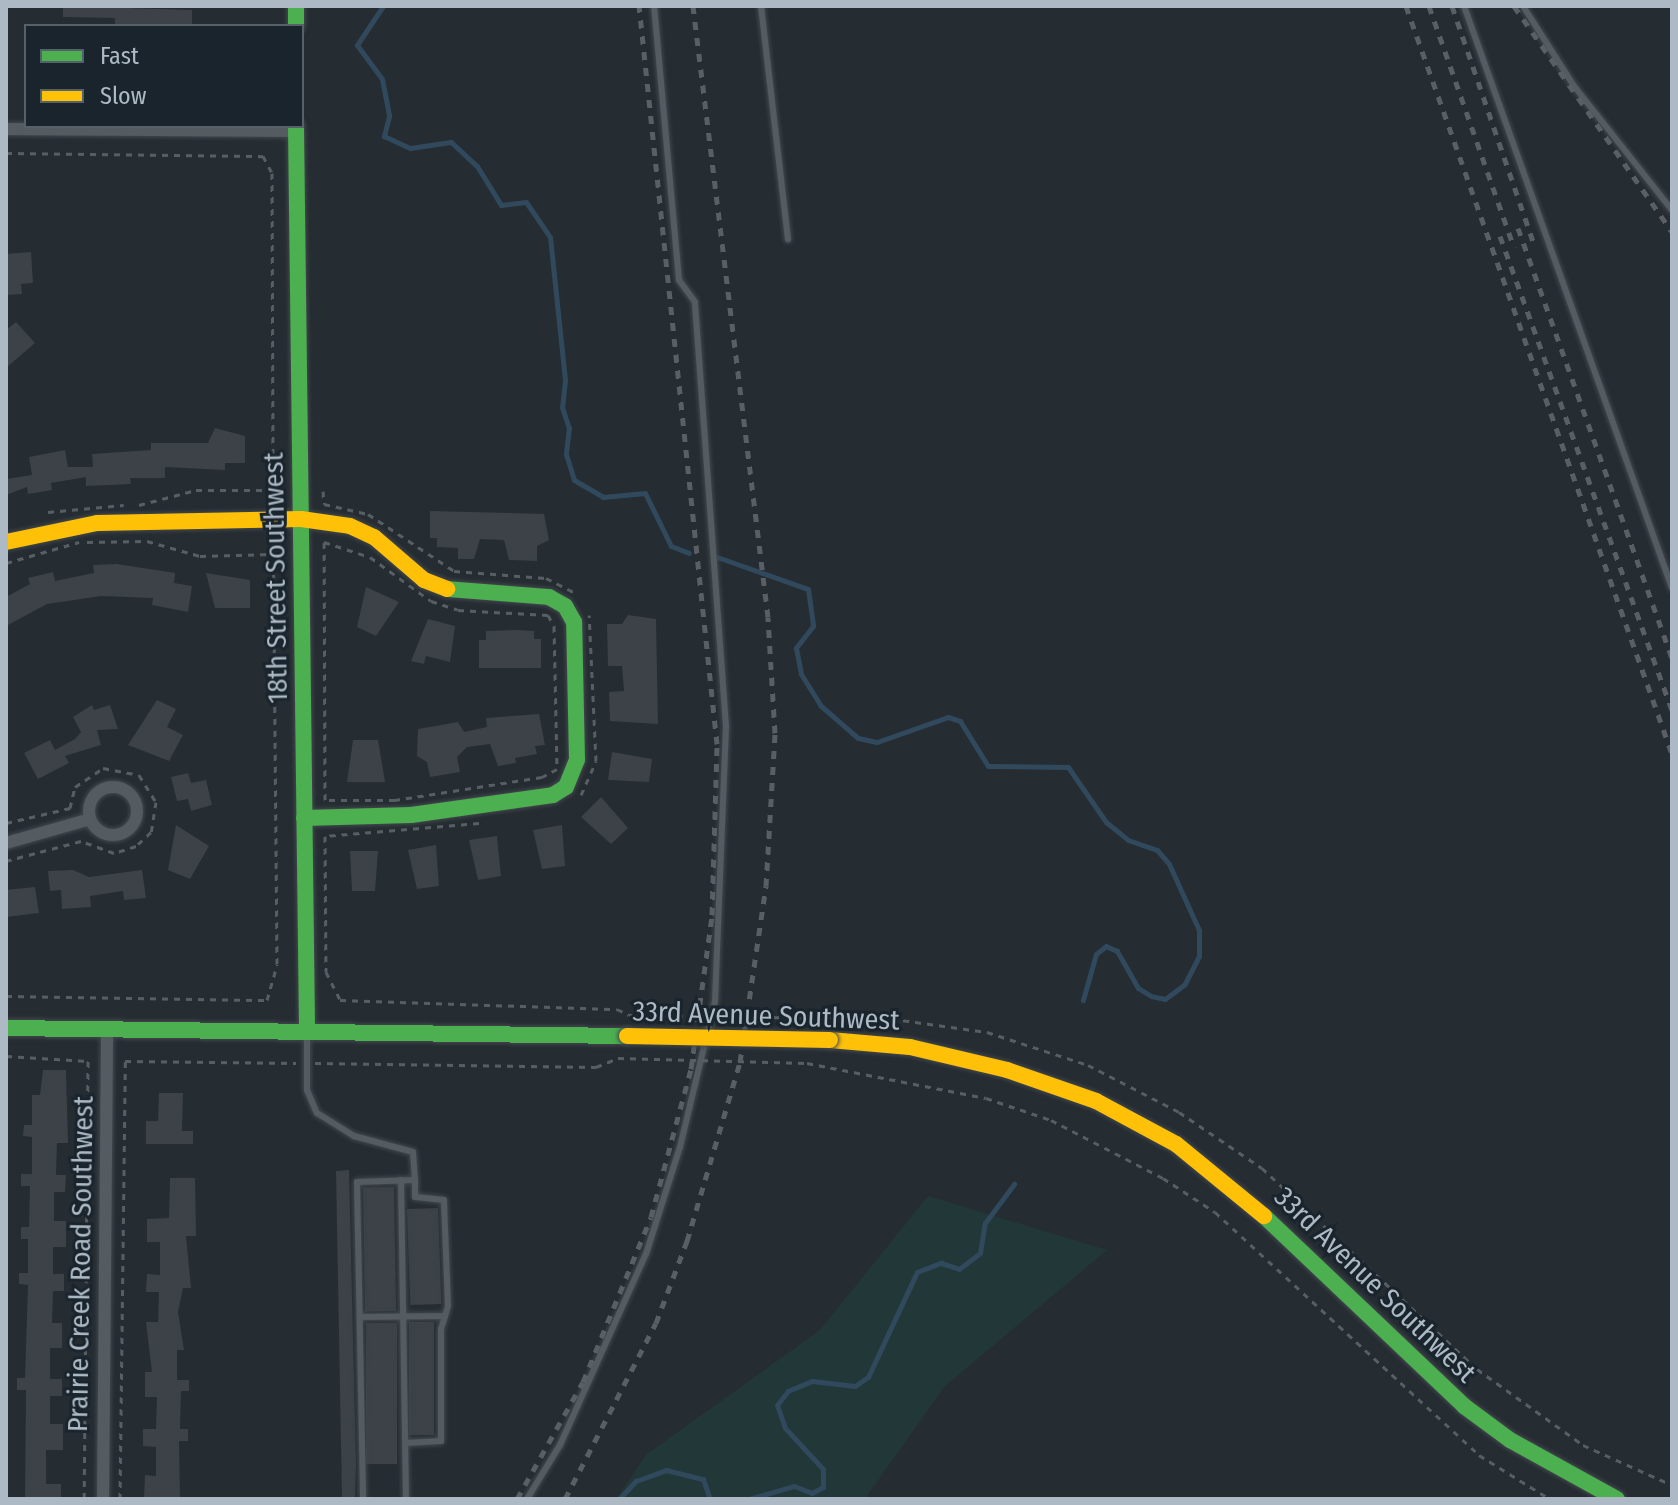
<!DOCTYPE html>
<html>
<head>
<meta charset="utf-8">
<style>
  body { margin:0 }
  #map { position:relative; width:1678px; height:1505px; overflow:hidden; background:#252c32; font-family:"Fira Sans Condensed",sans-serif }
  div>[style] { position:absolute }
  .green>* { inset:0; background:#223738 }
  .stream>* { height:5px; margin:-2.5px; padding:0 2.5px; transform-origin:2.5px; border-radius:2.5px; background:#31495d }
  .building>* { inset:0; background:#3c4247; transform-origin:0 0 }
  .path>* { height:3px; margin-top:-1.5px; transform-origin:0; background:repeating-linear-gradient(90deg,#585f64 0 6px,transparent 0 12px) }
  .roads { filter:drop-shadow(0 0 2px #42484d) drop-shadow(0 0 2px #42484d) }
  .lane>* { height:6px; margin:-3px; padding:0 3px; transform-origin:3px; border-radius:3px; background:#545b61 }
  .street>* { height:12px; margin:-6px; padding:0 6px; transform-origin:6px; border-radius:6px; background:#545b61 }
  .street>.ring { margin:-6px; padding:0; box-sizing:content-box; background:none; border:12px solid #545b61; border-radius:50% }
  .fast>* { height:16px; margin:-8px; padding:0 8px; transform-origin:8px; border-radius:8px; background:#4caf50 }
  .slow>* { height:16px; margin:-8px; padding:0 8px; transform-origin:8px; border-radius:8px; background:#ffc107 }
  .rail>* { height:5px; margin-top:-2.5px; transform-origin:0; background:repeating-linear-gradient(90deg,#595f64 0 8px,transparent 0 16px) }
  .path-bridge>* { height:3px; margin-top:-1.5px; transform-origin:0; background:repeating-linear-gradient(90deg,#585f64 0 6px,transparent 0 12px) }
  .bridges { filter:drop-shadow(0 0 2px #42484d) drop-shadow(0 0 2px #42484d) }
  .slow-bridge>* { height:16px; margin:-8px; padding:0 8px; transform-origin:8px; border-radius:8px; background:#ffc107 }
  span { translate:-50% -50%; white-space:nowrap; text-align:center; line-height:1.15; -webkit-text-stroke:6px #19242d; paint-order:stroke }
  .street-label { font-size:28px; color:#adbac5 }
  .frame { position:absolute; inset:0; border:8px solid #adbac5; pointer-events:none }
  .legend { position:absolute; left:24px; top:24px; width:280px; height:104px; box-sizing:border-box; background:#19242d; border:2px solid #54606a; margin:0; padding:10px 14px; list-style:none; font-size:24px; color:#adbac5 }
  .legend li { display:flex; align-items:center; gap:16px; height:40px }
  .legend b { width:40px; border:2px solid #54606a }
</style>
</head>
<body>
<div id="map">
  <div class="green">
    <i style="clip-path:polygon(928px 1196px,1107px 1250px,944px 1387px,865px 1499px,616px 1499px,647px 1454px,820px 1330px)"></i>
  </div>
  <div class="stream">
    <i style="left:383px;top:6px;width:47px;rotate:123.7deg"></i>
    <i style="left:357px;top:45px;width:42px;rotate:53.7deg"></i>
    <i style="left:382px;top:79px;width:38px;rotate:79deg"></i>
    <i style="left:389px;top:116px;width:21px;rotate:104deg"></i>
    <i style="left:384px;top:136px;width:29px;rotate:25deg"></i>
    <i style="left:410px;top:148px;width:41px;rotate:-8.3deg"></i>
    <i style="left:451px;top:142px;width:35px;rotate:43deg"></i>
    <i style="left:477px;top:166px;width:46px;rotate:58.4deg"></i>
    <i style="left:501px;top:205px;width:25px;rotate:-7deg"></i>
    <i style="left:526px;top:202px;width:42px;rotate:55.6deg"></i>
    <i style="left:550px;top:237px;width:144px;rotate:84deg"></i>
    <i style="left:565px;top:380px;width:27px;rotate:96deg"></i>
    <i style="left:562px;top:407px;width:22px;rotate:72deg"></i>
    <i style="left:569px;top:428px;width:26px;rotate:97deg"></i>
    <i style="left:566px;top:454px;width:27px;rotate:73deg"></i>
    <i style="left:574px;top:480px;width:34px;rotate:30deg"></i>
    <i style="left:603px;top:497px;width:42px;rotate:-5.4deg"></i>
    <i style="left:645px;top:493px;width:59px;rotate:63.9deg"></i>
    <i style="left:671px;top:546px;width:19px;rotate:21deg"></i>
    <i style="left:717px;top:557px;width:96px;rotate:19.4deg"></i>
    <i style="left:808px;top:589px;width:37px;rotate:82deg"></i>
    <i style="left:813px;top:626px;width:28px;rotate:128deg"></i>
    <i style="left:796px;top:648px;width:26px;rotate:79deg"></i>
    <i style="left:801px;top:674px;width:36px;rotate:58deg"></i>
    <i style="left:820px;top:705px;width:50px;rotate:41deg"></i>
    <i style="left:858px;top:738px;width:19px;rotate:12deg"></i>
    <i style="left:877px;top:742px;width:75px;rotate:-19.4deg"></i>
    <i style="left:948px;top:717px;width:13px;rotate:18deg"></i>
    <i style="left:960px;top:721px;width:53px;rotate:58.1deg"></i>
    <i style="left:988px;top:766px;width:80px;rotate:0.7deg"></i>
    <i style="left:1068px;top:767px;width:67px;rotate:55.4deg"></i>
    <i style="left:1106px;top:822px;width:28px;rotate:39deg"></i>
    <i style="left:1128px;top:840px;width:31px;rotate:19deg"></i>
    <i style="left:1157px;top:850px;width:18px;rotate:49deg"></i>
    <i style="left:1169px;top:864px;width:72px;rotate:65.6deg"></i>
    <i style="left:1199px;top:930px;width:26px;rotate:90deg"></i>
    <i style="left:1199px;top:956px;width:31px;rotate:117deg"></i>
    <i style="left:1185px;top:984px;width:25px;rotate:143deg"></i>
    <i style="left:1165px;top:999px;width:14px;rotate:-168deg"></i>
    <i style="left:1151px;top:996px;width:15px;rotate:-148deg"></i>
    <i style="left:1138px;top:988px;width:43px;rotate:-119.6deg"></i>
    <i style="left:1117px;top:951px;width:12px;rotate:-156deg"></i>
    <i style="left:1106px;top:946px;width:13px;rotate:141deg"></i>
    <i style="left:1096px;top:954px;width:48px;rotate:105.8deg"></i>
    <i style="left:619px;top:1499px;width:25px;rotate:-47deg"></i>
    <i style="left:636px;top:1481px;width:32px;rotate:-20deg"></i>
    <i style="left:666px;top:1470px;width:38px;rotate:14deg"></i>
    <i style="left:703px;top:1479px;width:21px;rotate:71deg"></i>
    <i style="left:749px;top:1499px;width:47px;rotate:-16.1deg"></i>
    <i style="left:794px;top:1486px;width:19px;rotate:21deg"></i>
    <i style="left:812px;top:1493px;width:13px;rotate:-29deg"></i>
    <i style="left:823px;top:1487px;width:18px;rotate:-90deg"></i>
    <i style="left:823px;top:1469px;width:56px;rotate:-132.8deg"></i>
    <i style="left:785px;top:1428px;width:24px;rotate:-109deg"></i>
    <i style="left:777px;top:1405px;width:18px;rotate:-52deg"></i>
    <i style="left:788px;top:1391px;width:26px;rotate:-23deg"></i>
    <i style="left:812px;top:1381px;width:43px;rotate:6.6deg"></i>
    <i style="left:855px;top:1386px;width:16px;rotate:-35deg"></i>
    <i style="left:868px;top:1377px;width:116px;rotate:-65deg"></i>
    <i style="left:917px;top:1272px;width:26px;rotate:-21deg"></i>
    <i style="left:941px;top:1263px;width:19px;rotate:18deg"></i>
    <i style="left:959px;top:1269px;width:26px;rotate:-37deg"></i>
    <i style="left:980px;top:1253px;width:30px;rotate:-81deg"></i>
    <i style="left:985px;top:1223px;width:49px;rotate:-53.4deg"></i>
  </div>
  <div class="building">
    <i style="clip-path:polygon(63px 6px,192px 10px,192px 26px,115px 26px,115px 18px,63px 17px)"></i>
    <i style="clip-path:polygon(31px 252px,33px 283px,21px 284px,22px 294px,6px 295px,6px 254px)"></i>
    <i style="clip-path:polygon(16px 322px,35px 343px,6px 368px,6px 330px)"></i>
    <i style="clip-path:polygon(215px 428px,245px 436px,245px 463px,225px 463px,225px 470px,165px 467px,165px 478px,130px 478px,131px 484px,86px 486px,86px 477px,51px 483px,52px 490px,28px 494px,27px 487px,6px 495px,6px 479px,32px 475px,29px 457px,65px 450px,68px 467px,93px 467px,92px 454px,151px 450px,151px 443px,208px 443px)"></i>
    <i style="clip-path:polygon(430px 511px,544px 514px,549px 540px,537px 546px,537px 561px,509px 560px,504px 540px,480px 539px,474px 559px,458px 559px,458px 548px,437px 547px,437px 538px,430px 538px)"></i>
    <i style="clip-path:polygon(117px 564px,175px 573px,174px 583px,192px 586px,188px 612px,152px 605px,153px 598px,101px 596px,47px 604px,6px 626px,6px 597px,30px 584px,28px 578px,53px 572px,55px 581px,94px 573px,93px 565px)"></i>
    <i style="clip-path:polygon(206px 573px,250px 580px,250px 608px,215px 608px)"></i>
    <i style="clip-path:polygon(366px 587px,399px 602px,376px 636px,357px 627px)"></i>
    <i style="clip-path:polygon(628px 615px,656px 619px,658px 724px,610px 721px,609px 692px,624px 691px,622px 666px,608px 666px,607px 624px,622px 624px)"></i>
    <i style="clip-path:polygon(428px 619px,455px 626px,450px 662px,426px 656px,424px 664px,411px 661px)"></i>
    <i style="clip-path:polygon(517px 630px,534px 631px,534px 639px,541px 639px,541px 668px,479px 668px,479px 640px,486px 640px,486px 631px)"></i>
    <i style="clip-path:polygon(157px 700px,176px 709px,167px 727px,183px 735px,169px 761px,128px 745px)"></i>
    <i style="clip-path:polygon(92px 705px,94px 710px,110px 705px,118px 729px,97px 730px,101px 745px,65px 756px,69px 763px,38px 779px,24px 753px,50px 740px,55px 750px,75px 739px,81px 732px,73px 717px)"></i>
    <i style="clip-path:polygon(539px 714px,545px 745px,535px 746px,537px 754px,515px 758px,516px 763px,498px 766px,490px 744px,467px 747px,457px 757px,460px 772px,430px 777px,427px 762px,417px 756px,418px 729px,458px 722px,464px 732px,487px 727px,486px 718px)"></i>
    <i style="clip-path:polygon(353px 740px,378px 740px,385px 782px,347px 782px)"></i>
    <i style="clip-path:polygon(612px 752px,652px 759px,649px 782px,608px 780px)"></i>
    <i style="clip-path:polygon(188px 773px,191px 783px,206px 780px,212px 805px,191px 811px,188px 799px,177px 801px,171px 777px)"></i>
    <i style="clip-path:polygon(601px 797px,628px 828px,611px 844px,581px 817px)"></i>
    <i style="clip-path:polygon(176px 825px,209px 846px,190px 879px,168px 870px)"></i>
    <i style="clip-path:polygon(562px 825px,565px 866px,542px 869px,533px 830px)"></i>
    <i style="clip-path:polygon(497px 836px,501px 876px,478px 880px,469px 840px)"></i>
    <i style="clip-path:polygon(436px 845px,439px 886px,417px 889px,408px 850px)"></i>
    <i style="clip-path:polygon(350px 851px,378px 851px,375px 891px,352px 891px)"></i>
    <i style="clip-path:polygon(73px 870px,89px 877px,142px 870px,146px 898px,124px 900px,123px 891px,90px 896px,91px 907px,62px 909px,61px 890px,50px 891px,48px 871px)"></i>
    <i style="clip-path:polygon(35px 887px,39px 913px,6px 917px,6px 890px)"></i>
    <i style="clip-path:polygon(43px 1070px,66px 1070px,68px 1143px,57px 1143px,56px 1175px,66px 1175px,65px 1192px,54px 1192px,54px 1221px,66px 1221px,66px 1247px,53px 1247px,53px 1274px,64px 1274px,64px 1291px,53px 1291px,52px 1323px,62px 1323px,62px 1348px,50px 1348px,50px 1379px,62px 1379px,62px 1396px,50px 1396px,50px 1424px,63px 1424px,63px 1450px,46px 1450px,46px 1484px,61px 1484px,61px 1499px,25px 1499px,26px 1390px,17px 1390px,17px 1378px,25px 1378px,28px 1285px,19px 1284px,19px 1273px,28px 1273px,28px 1239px,21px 1239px,21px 1227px,29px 1227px,30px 1186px,21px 1186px,21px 1174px,32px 1174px,32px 1137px,23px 1136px,24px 1125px,32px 1125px,32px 1095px,40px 1095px)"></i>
    <i style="clip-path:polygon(159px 1093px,183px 1093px,182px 1131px,193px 1131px,193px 1144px,146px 1144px,146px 1121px,158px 1121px)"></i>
    <i style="clip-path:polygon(349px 1170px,356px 1464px,355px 1499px,342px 1499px,336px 1171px)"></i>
    <i style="clip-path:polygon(170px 1178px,195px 1178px,196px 1236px,186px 1236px,191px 1288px,183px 1288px,178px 1312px,184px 1350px,177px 1350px,177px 1380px,189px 1380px,189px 1391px,181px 1391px,180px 1429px,188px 1429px,188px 1441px,179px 1441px,180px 1499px,144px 1499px,145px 1475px,156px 1476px,156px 1447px,143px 1446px,143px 1429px,156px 1429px,157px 1397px,145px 1397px,145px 1372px,152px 1372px,146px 1322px,158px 1322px,159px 1292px,146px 1292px,147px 1274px,160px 1275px,160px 1242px,147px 1242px,147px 1219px,169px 1218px)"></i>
    <i style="left:394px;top:1187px;width:124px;height:31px;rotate:89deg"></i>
    <i style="left:438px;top:1208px;width:96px;height:31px;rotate:88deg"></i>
    <i style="left:409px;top:1322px;width:25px;height:113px"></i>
    <i style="left:366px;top:1323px;width:31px;height:141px"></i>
  </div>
  <div class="path">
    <i style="left:6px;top:153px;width:257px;rotate:0.7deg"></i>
    <i style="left:263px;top:156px;width:19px;rotate:62deg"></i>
    <i style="left:272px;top:173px;width:333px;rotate:89.8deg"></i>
    <i style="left:323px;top:491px;width:13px;rotate:86deg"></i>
    <i style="left:324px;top:504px;width:45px;rotate:12.8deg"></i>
    <i style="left:368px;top:514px;width:103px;rotate:33.5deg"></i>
    <i style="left:454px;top:571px;width:92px;rotate:4.4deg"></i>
    <i style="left:546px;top:578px;width:31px;rotate:27deg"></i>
    <i style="left:139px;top:505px;width:59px;rotate:-14.7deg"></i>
    <i style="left:196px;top:490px;width:77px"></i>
    <i style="left:48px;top:512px;width:76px;rotate:-5.3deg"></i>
    <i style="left:87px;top:542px;width:60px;rotate:-1deg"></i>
    <i style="left:147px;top:541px;width:55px;rotate:15.8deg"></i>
    <i style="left:200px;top:556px;width:73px;rotate:-1.6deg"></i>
    <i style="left:324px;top:542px;width:48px;rotate:18.1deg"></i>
    <i style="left:370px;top:557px;width:75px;rotate:35.8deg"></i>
    <i style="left:431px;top:601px;width:28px;rotate:18deg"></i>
    <i style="left:458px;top:610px;width:90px;rotate:3.2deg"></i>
    <i style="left:548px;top:615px;width:13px;rotate:61deg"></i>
    <i style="left:554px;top:626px;width:143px;rotate:88.8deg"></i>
    <i style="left:557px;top:769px;width:17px;rotate:152deg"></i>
    <i style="left:542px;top:777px;width:149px;rotate:171.1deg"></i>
    <i style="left:395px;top:800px;width:70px;rotate:180deg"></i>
    <i style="left:325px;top:800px;width:258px;rotate:-90.2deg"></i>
    <i style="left:6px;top:563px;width:76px;rotate:-16deg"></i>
    <i style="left:581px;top:795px;width:37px;rotate:-66deg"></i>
    <i style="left:596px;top:761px;width:146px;rotate:-92.7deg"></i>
    <i style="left:6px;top:823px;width:66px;rotate:-13.2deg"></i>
    <i style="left:70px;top:808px;width:22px;rotate:-77deg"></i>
    <i style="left:75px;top:787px;width:34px;rotate:-34deg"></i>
    <i style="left:103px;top:768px;width:37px;rotate:11deg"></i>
    <i style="left:139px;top:775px;width:32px;rotate:58deg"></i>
    <i style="left:156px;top:802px;width:30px;rotate:99deg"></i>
    <i style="left:151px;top:832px;width:21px;rotate:137deg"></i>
    <i style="left:136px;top:846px;width:23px;rotate:162deg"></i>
    <i style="left:114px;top:853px;width:35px;rotate:-160deg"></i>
    <i style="left:81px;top:841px;width:78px;rotate:165.1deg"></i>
    <i style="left:479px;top:823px;width:155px;rotate:175.2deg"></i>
    <i style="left:325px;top:836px;width:136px;rotate:89.6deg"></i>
    <i style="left:326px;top:972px;width:31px;rotate:63deg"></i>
    <i style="left:340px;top:1000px;width:277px;rotate:1.9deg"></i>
    <i style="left:617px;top:1009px;width:13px;rotate:27deg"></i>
    <i style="left:6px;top:996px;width:261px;rotate:0.9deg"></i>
    <i style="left:267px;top:1000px;width:37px;rotate:-74deg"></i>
    <i style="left:277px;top:964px;width:430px;rotate:-90.5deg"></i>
    <i style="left:827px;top:1018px;width:18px;rotate:-19deg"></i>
    <i style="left:844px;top:1012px;width:144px;rotate:8deg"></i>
    <i style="left:987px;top:1032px;width:106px;rotate:18.1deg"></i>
    <i style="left:1088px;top:1065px;width:102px;rotate:27.3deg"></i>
    <i style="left:1179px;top:1112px;width:100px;rotate:34deg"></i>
    <i style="left:1262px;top:1168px;width:294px;rotate:43.1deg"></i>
    <i style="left:1477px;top:1369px;width:130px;rotate:35.6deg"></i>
    <i style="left:1583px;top:1445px;width:98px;rotate:24.2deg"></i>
    <i style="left:6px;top:1056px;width:82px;rotate:3.5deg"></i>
    <i style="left:88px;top:1061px;width:438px;rotate:90.5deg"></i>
    <i style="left:315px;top:1063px;width:281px;rotate:0.8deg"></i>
    <i style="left:596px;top:1067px;width:24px;rotate:-22deg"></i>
    <i style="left:807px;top:1063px;width:182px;rotate:11.1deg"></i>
    <i style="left:986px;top:1098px;width:69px;rotate:18.7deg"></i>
    <i style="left:1051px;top:1120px;width:126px;rotate:27.4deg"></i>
    <i style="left:1163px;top:1178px;width:62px;rotate:33.2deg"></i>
    <i style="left:1215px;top:1212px;width:359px;rotate:42.6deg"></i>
    <i style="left:1479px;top:1455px;width:84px;rotate:31.8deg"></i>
    <i style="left:120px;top:1499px;width:438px;rotate:-89.3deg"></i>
    <i style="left:125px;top:1061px;width:171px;rotate:0.7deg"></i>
  </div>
  <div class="roads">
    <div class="lane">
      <i style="left:761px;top:6px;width:235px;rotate:83.4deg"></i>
      <i style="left:1464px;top:6px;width:618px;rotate:70.33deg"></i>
      <i style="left:1523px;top:6px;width:95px;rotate:57.5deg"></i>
      <i style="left:1574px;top:86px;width:158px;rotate:51.7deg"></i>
      <i style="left:307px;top:1034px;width:56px;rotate:90deg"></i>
      <i style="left:307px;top:1090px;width:25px;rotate:67deg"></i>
      <i style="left:317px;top:1113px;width:44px;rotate:31.9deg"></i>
      <i style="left:354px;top:1136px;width:61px;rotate:15.2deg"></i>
      <i style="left:413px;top:1152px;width:28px;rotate:86deg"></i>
      <i style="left:415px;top:1180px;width:58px;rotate:178deg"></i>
      <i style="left:357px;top:1182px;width:317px;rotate:88.9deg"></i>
      <i style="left:401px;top:1180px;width:319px;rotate:89.1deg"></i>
      <i style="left:360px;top:1317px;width:85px;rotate:-0.7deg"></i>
      <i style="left:405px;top:1443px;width:36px;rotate:-3deg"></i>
      <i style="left:441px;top:1441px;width:112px;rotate:-90deg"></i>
      <i style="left:441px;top:1329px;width:24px;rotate:-73deg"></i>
      <i style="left:448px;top:1306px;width:106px;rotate:-92.2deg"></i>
      <i style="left:444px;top:1200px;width:29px;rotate:-174deg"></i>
      <i style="left:415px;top:1197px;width:17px;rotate:-90deg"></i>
      <i style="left:527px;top:1499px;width:63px;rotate:-58.6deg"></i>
      <i style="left:560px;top:1445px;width:209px;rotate:-65.8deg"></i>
      <i style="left:646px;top:1254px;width:112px;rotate:-72.4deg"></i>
      <i style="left:680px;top:1147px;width:150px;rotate:-76.5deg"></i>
      <i style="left:715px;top:1001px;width:275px;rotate:-87.7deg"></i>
      <i style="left:726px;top:726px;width:425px;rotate:-94.2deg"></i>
      <i style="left:695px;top:302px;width:27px;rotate:-126deg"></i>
      <i style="left:679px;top:280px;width:275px;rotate:-95.2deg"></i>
    </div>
    <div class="street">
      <i style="left:6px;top:129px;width:290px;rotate:0.4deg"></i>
      <i class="ring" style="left:89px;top:787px;width:36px;height:36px"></i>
      <i style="left:6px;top:843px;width:87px;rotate:-15.9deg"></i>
      <i style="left:103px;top:1499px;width:471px;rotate:-89.5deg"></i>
    </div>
    <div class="fast">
      <i style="left:296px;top:6px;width:20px;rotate:90deg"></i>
      <i style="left:296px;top:126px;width:904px;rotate:89.3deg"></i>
      <i style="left:304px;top:818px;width:107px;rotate:-1.6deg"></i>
      <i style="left:411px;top:815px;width:143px;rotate:-8deg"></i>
      <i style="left:553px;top:795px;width:15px;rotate:-32deg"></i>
      <i style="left:566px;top:787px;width:29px;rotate:-68deg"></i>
      <i style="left:577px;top:760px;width:138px;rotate:-91.2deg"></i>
      <i style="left:574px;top:622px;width:18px;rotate:-119deg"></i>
      <i style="left:565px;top:606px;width:18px;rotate:-151deg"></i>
      <i style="left:549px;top:597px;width:102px;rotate:-175.5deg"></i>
      <i style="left:6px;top:1028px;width:621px;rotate:0.74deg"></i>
      <i style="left:1264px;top:1216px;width:276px;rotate:43.5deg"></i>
      <i style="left:1464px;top:1406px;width:57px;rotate:36.5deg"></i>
      <i style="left:1510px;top:1440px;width:122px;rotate:28.9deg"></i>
    </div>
    <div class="slow">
      <i style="left:6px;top:542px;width:93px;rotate:-11.8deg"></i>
      <i style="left:97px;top:523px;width:204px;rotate:-1.1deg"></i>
      <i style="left:301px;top:519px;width:49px;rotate:8.1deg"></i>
      <i style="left:350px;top:526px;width:26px;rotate:25deg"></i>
      <i style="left:374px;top:537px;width:66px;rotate:40.7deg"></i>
      <i style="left:424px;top:580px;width:25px;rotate:21deg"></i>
      <i style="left:830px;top:1040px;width:80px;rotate:5deg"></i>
      <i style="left:910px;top:1047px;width:100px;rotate:13.3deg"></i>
      <i style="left:1007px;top:1070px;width:94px;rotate:19.2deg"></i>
      <i style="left:1096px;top:1101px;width:91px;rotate:28.3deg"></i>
      <i style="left:1176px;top:1144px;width:114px;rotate:39.3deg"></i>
    </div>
  </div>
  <div class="rail">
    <i style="left:1406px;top:6px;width:794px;rotate:70.42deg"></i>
    <i style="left:1429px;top:6px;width:256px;rotate:70.6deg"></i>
    <i style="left:1452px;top:6px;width:249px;rotate:71deg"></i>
    <i style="left:1514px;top:6px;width:276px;rotate:55deg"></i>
    <i style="left:1518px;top:228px;width:456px;rotate:70.3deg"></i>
    <i style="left:1500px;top:236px;width:504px;rotate:70.06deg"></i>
    <i style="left:517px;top:1499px;width:134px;rotate:-60.6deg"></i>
    <i style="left:583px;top:1382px;width:178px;rotate:-67.6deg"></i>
    <i style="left:651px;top:1217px;width:153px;rotate:-74.9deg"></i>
    <i style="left:691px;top:1069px;width:155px;rotate:-82.2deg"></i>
    <i style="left:712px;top:915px;width:171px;rotate:-88.3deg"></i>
    <i style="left:717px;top:744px;width:742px;rotate:-96.03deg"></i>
    <i style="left:565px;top:1499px;width:198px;rotate:-62.7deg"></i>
    <i style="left:656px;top:1323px;width:88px;rotate:-69.3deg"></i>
    <i style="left:687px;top:1241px;width:187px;rotate:-73.5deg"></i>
    <i style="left:740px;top:1062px;width:178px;rotate:-81.6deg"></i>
    <i style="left:766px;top:886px;width:153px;rotate:-86.6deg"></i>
    <i style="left:775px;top:733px;width:116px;rotate:-93.5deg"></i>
    <i style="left:768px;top:617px;width:616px;rotate:-97deg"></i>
  </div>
  <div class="path-bridge">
    <i style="left:629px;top:1015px;width:198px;rotate:0.9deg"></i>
    <i style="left:618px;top:1058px;width:189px;rotate:1.5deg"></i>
  </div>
  <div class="bridges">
    <div class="slow-bridge">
      <i style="left:627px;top:1036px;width:203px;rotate:1.1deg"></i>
    </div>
  </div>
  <div class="street-label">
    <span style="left:276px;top:578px;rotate:-91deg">18th Street Southwest</span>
    <span style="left:766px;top:1016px;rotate:2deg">33rd Avenue Southwest</span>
    <span style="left:81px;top:1264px;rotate:-89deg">Prairie Creek Road Southwest</span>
    <span style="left:1375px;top:1285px;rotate:44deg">33rd Avenue Southwest</span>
  </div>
  <div class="frame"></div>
  <ul class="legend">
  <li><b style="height:10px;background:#4caf50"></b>Fast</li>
  <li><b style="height:10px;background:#ffc107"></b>Slow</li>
  </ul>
</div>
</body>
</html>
